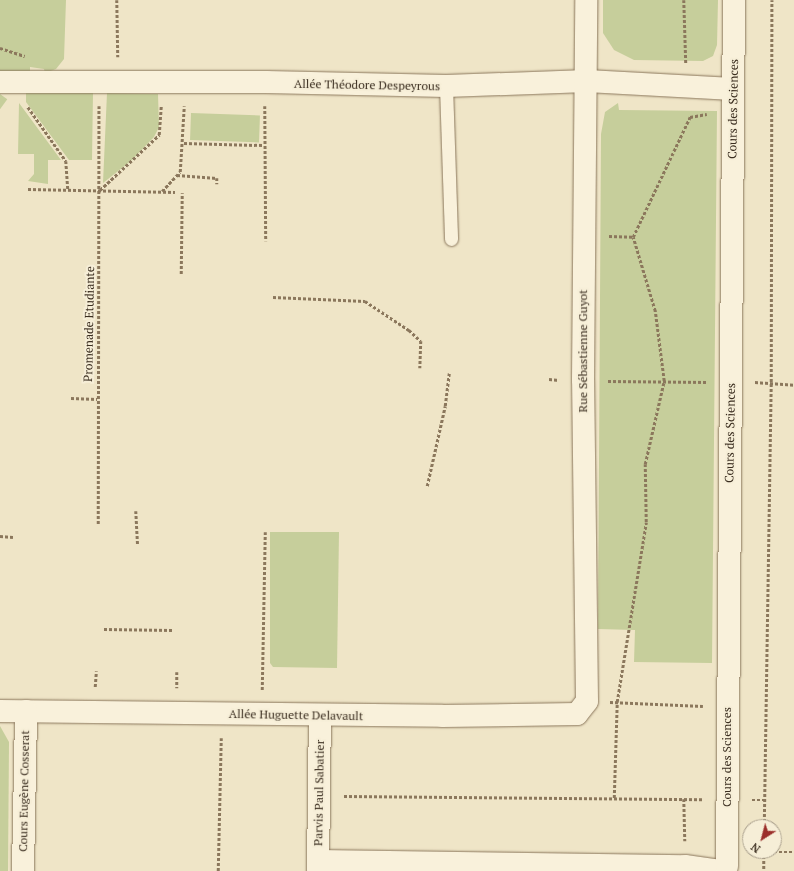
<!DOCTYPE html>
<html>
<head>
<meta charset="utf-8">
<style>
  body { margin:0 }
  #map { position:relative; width:794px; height:871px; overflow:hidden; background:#efe5c7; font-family:"PT Serif",serif }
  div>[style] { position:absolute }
  .green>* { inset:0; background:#c6ce9b; transform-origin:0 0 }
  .path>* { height:2.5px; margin-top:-1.25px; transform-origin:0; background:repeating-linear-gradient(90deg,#8b775c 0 3px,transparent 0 5px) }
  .roads { filter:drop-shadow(0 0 1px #8b775c) drop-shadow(0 0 1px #8b775c) }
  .lane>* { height:13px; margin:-6.5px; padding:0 6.5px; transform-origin:6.5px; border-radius:6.5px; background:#f9f1db }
  .street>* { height:22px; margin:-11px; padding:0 11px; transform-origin:11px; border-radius:11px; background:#f9f1db }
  span { translate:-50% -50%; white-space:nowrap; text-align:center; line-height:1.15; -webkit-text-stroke:4px #f6eed7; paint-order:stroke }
  .street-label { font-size:12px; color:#3b2e20 }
  .north { position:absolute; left:742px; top:819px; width:40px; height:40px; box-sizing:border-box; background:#f6eed7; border:1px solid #aba18e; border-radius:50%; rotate:216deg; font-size:11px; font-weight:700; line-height:16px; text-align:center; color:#3b2e20 }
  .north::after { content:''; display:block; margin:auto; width:14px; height:18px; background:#9b2f2b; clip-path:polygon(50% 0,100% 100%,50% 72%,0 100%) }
</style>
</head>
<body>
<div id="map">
  <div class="green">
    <i style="clip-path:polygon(0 0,66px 0,64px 59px,56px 69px,45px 73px,44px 69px,30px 67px,30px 72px,0 72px)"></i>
    <i style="clip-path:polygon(603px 0,718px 0,717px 45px,713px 56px,703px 61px,634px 60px,614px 50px,603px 33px)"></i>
    <i style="clip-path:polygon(26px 93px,93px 93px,92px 160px,69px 160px,26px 102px)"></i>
    <i style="clip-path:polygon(107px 93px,158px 94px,159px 127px,154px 137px,132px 160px,103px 183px)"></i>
    <i style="left:0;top:94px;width:9px;height:60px;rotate:36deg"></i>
    <i style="clip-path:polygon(19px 103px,61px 160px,48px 160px,48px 184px,28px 181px,34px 174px,34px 154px,18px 154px)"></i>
    <i style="clip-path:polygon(618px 103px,619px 110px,717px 111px,712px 663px,634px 662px,635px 630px,598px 629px,601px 134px,605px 112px)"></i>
    <i style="left:191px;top:113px;width:69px;height:27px;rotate:2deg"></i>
    <i style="clip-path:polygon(270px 532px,339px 532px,337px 668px,273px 667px,270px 663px)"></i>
    <i style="clip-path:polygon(0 726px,9px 742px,8px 871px,0 871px)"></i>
  </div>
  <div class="path">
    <i style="left:117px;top:0;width:57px;rotate:89deg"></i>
    <i style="left:684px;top:0;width:63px;rotate:88.2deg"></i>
    <i style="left:0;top:48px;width:26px;rotate:18deg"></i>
    <i style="left:265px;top:106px;width:135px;rotate:89.6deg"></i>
    <i style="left:28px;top:107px;width:66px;rotate:54.9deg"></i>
    <i style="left:66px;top:161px;width:28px;rotate:86deg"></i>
    <i style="left:184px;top:143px;width:79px;rotate:1.5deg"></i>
    <i style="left:177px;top:175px;width:40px;rotate:4.3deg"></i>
    <i style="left:217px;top:178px;width:6px;rotate:90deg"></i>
    <i style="left:28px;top:189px;width:147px;rotate:1.2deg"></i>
    <i style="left:100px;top:190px;width:81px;rotate:-43deg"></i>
    <i style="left:159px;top:135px;width:29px;rotate:-86deg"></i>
    <i style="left:162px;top:191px;width:26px;rotate:-47deg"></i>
    <i style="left:180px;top:172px;width:66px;rotate:-86.5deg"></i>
    <i style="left:609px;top:236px;width:24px;rotate:2deg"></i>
    <i style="left:181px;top:274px;width:81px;rotate:-89.3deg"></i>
    <i style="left:273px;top:297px;width:92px;rotate:2.5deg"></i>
    <i style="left:365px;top:301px;width:53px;rotate:33.4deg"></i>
    <i style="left:409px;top:330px;width:16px;rotate:43deg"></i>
    <i style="left:421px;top:341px;width:27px;rotate:92deg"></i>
    <i style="left:549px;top:379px;width:10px;rotate:6deg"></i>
    <i style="left:608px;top:381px;width:99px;rotate:0.6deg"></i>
    <i style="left:755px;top:382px;width:39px;rotate:4deg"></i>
    <i style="left:71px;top:398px;width:26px;rotate:2deg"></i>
    <i style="left:427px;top:486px;width:82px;rotate:-77.3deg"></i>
    <i style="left:445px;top:406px;width:33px;rotate:-83deg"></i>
    <i style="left:136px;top:511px;width:34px;rotate:87deg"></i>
    <i style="left:98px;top:524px;width:418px;rotate:-89.9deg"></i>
    <i style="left:0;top:536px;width:13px;rotate:4deg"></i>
    <i style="left:104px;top:629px;width:68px;rotate:0.8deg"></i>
    <i style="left:177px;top:672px;width:16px;rotate:90deg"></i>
    <i style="left:95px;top:687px;width:16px;rotate:-86deg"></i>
    <i style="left:262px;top:690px;width:158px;rotate:-88.9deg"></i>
    <i style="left:610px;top:702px;width:93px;rotate:2.5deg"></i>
    <i style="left:344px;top:796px;width:359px;rotate:0.5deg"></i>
    <i style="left:614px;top:798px;width:96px;rotate:-88.2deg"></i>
    <i style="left:617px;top:702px;width:182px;rotate:-80.8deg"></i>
    <i style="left:646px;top:522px;width:58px;rotate:-91deg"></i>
    <i style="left:645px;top:464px;width:85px;rotate:-77.1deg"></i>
    <i style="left:664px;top:381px;width:71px;rotate:-97.3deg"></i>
    <i style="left:655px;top:311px;width:77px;rotate:-106.6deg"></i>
    <i style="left:633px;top:237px;width:133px;rotate:-64.6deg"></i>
    <i style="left:690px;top:117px;width:17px;rotate:-10deg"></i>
    <i style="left:684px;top:799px;width:42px;rotate:88.6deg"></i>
    <i style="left:752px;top:800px;width:12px"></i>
    <i style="left:764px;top:827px;width:445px;rotate:-89.1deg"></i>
    <i style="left:771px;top:382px;width:382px;rotate:-89.9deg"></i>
    <i style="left:764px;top:851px;width:20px;rotate:90deg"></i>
    <i style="left:764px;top:852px;width:30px"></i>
    <i style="left:218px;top:871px;width:133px;rotate:-88.7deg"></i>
  </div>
  <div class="roads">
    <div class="lane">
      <i style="left:446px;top:86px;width:153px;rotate:88.1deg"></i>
    </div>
    <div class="street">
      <i style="left:0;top:82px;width:266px"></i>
      <i style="left:266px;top:82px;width:180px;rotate:1.3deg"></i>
      <i style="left:446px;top:86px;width:141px;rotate:-2deg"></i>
      <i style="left:587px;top:81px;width:146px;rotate:3.1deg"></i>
      <i style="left:0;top:711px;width:442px;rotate:0.6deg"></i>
      <i style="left:442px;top:716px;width:135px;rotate:-0.8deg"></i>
      <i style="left:577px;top:714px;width:16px;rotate:-52deg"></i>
      <i style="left:587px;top:701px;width:321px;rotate:-90.7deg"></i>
      <i style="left:583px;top:380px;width:380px;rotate:-89.5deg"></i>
      <i style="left:318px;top:861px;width:367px;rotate:0.8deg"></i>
      <i style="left:685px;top:866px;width:30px;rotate:8deg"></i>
      <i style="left:727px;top:866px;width:866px;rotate:-89.54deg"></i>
      <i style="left:23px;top:871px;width:160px;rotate:-88.9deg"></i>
      <i style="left:318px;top:871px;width:156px;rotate:-89.3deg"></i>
    </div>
  </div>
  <div class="street-label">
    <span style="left:367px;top:85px;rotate:1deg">Allée Théodore Despeyrous</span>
    <span style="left:733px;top:109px;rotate:-89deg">Cours des Sciences</span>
    <span style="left:89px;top:324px;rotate:-89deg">Promenade Etudiante</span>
    <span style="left:583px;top:351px;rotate:-90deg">Rue Sébastienne Guyot</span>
    <span style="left:730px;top:433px;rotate:-89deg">Cours des Sciences</span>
    <span style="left:296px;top:715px;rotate:1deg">Allée Huguette Delavault</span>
    <span style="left:727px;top:757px;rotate:-90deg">Cours des Sciences</span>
    <span style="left:24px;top:791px;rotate:-89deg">Cours Eugène Cosserat</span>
    <span style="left:319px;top:793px;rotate:-89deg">Parvis Paul Sabatier</span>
  </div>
  <div class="north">N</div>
</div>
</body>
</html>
